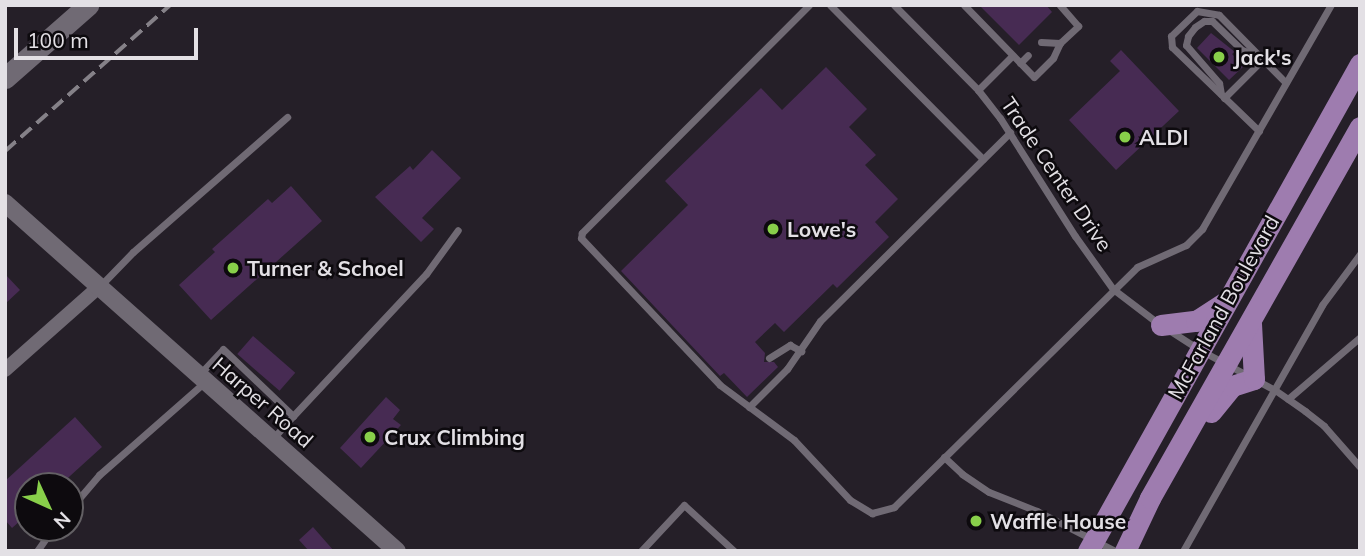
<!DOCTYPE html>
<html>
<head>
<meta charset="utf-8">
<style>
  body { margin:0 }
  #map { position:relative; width:1365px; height:556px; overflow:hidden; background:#251f28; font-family:Mulish,sans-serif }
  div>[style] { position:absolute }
  .building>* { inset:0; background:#472b53; transform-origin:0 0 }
  .service>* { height:7px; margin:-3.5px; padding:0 3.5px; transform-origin:3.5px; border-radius:3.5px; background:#706a74 }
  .minor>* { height:14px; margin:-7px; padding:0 7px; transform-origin:7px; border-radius:7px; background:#706a74 }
  .tertiary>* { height:18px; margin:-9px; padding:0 9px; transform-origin:9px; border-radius:9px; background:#706a74 }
  .secondary>* { height:21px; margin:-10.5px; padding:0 10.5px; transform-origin:10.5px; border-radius:10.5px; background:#706a74 }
  .trunk>* { height:21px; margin:-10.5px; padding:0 10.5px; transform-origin:10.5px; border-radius:10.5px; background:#9e7caf }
  .rail>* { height:3.5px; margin-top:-1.75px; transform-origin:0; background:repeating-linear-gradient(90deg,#858188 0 14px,transparent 0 21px) }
  .dots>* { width:19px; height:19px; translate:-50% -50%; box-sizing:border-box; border:4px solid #0d0a0e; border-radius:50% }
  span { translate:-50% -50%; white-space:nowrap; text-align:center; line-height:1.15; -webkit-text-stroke:5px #0d0a0e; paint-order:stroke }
  .poi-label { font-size:21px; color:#e3e0e5; font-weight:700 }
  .left { translate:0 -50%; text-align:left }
  .street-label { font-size:21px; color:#e3e0e5 }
  .frame { position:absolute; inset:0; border:7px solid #e3e0e5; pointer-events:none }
  .north { position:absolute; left:14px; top:472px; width:70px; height:70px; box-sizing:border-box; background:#0d0a0e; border:2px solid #636064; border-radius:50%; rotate:135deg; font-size:19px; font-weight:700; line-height:28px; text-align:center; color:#e3e0e5 }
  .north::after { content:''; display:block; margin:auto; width:24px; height:32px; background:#88cf4a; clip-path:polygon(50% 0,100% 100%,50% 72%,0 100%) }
  .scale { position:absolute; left:14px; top:28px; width:184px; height:32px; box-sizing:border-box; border:4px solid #e3e0e5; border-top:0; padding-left:9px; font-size:21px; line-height:24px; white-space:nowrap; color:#e3e0e5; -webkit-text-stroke:5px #0d0a0e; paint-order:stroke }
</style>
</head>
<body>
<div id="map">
  <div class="building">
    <i style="clip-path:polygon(979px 5px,1046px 5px,1052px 12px,1019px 45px)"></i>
    <i style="clip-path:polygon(1211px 33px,1235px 52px,1232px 54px,1244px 66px,1229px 80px,1197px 48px)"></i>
    <i style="clip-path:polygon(1121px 50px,1179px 111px,1116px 170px,1069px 120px,1120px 71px,1110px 61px)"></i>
    <i style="clip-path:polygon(826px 67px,867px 109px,849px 127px,876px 155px,865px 165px,898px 199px,875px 222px,889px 237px,837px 288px,833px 284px,784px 332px,775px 323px,755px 342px,765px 353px,764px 362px,774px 362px,778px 367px,747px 397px,724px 373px,720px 376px,621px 271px,688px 205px,665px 181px,761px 88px,782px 110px)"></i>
    <i style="clip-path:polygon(432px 150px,461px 178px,422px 218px,434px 229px,421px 242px,375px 197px,410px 166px,413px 170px)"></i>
    <i style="clip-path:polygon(291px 186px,322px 221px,211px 320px,179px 285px,215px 252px,212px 249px,268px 199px,272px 203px)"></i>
    <i style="clip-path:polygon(5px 274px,20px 290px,5px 304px)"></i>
    <i style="left:253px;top:336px;width:56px;height:24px;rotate:41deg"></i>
    <i style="clip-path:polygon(386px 397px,400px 410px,393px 419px,401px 425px,361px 468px,340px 448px)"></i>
    <i style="clip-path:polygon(75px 417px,102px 447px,59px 486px,28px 486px,28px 514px,12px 528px,5px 520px,5px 481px)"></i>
    <i style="clip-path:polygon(313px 527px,334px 551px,309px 551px,299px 540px)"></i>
  </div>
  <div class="service">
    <i style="left:809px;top:5px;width:322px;rotate:134.9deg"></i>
    <i style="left:582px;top:233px;width:5px;rotate:101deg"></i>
    <i style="left:581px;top:238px;width:202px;rotate:46.6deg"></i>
    <i style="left:720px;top:385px;width:92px;rotate:36.6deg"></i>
    <i style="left:794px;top:440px;width:82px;rotate:47deg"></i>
    <i style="left:850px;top:500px;width:26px;rotate:31deg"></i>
    <i style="left:872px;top:513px;width:23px;rotate:-15deg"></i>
    <i style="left:894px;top:507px;width:342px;rotate:-44.6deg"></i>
    <i style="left:1137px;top:267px;width:54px;rotate:-24.2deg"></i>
    <i style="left:1186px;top:245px;width:23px;rotate:-45deg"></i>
    <i style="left:1202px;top:229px;width:258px;rotate:-60.1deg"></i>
    <i style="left:830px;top:5px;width:217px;rotate:45.2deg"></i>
    <i style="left:894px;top:5px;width:120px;rotate:45.3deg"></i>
    <i style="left:978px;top:90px;width:36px;rotate:52deg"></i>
    <i style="left:1000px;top:118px;width:140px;rotate:57.6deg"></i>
    <i style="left:1075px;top:236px;width:65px;rotate:54.4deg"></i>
    <i style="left:1113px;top:289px;width:58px;rotate:37.3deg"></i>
    <i style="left:964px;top:5px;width:100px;rotate:45.8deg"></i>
    <i style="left:1034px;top:77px;width:27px;rotate:-45deg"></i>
    <i style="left:1053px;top:58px;width:17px;rotate:-65deg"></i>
    <i style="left:1060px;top:43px;width:25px;rotate:-43deg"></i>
    <i style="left:1078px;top:26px;width:28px;rotate:-131deg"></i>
    <i style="left:1041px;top:42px;width:19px;rotate:3deg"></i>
    <i style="left:1020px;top:63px;width:11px;rotate:-45deg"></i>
    <i style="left:978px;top:90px;width:48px;rotate:-45deg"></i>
    <i style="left:1221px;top:94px;width:11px;rotate:-100deg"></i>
    <i style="left:1219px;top:83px;width:50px;rotate:-131deg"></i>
    <i style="left:1186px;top:45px;width:9px;rotate:-77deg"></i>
    <i style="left:1188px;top:36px;width:11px;rotate:-52deg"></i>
    <i style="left:1195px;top:27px;width:11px;rotate:-34deg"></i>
    <i style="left:1204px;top:21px;width:8px"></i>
    <i style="left:1212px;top:21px;width:42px;rotate:44deg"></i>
    <i style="left:1242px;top:50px;width:14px;rotate:17deg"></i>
    <i style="left:1224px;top:98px;width:55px;rotate:-45deg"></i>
    <i style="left:1259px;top:131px;width:121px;rotate:-136deg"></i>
    <i style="left:1172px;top:47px;width:11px;rotate:-95deg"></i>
    <i style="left:1171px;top:36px;width:36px;rotate:-44deg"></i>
    <i style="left:1197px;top:11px;width:22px;rotate:10deg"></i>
    <i style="left:1219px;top:15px;width:95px;rotate:45.4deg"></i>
    <i style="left:100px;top:286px;width:47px;rotate:-45.9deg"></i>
    <i style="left:133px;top:252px;width:205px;rotate:-41.2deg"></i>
    <i style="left:1169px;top:330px;width:37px;rotate:33deg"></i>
    <i style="left:1200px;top:350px;width:85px;rotate:28.1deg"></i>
    <i style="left:1275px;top:390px;width:37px;rotate:35deg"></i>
    <i style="left:1305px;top:411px;width:24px;rotate:38deg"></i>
    <i style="left:1324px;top:426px;width:55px;rotate:48.7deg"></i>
    <i style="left:769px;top:358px;width:25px;rotate:-32deg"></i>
    <i style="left:790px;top:345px;width:13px;rotate:29deg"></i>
    <i style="left:199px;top:375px;width:35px;rotate:-47deg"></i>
    <i style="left:223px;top:349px;width:97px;rotate:43.7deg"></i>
    <i style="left:293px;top:416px;width:31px;rotate:132deg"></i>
    <i style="left:1288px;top:399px;width:95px;rotate:-40.7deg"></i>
    <i style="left:749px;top:407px;width:54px;rotate:-45deg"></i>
    <i style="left:787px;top:369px;width:58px;rotate:-55.5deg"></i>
    <i style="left:820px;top:321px;width:268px;rotate:-44.8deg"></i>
    <i style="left:293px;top:416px;width:195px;rotate:-46.9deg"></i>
    <i style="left:426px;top:274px;width:54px;rotate:-54deg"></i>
    <i style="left:944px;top:457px;width:25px;rotate:43deg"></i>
    <i style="left:962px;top:474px;width:32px;rotate:34deg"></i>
    <i style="left:989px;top:492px;width:52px;rotate:21.6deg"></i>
    <i style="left:1037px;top:511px;width:88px;rotate:27.1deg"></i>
    <i style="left:70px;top:509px;width:45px;rotate:-49.5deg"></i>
    <i style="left:99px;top:475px;width:141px;rotate:-41.3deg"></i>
    <i style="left:37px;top:551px;width:28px;rotate:-55deg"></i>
    <i style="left:641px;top:551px;width:63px;rotate:-46.9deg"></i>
    <i style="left:684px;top:505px;width:68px;rotate:42.6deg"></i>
    <i style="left:1183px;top:551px;width:283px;rotate:-60.5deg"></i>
    <i style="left:1322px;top:305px;width:64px;rotate:-53.3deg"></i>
  </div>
  <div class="minor">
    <i style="left:5px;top:370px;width:127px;rotate:-41.5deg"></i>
  </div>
  <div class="tertiary">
    <i style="left:5px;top:203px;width:524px;rotate:41.6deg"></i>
  </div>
  <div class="secondary">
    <i style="left:5px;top:78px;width:111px;rotate:-41.3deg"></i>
  </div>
  <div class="trunk">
    <i style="left:1161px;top:325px;width:35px;rotate:-7deg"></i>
    <i style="left:1196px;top:321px;width:33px;rotate:-33deg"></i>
    <i style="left:1211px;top:412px;width:33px;rotate:-51deg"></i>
    <i style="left:1232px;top:386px;width:23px;rotate:-18deg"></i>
    <i style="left:1254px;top:379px;width:55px;rotate:-93.1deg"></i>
    <i style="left:1088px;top:551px;width:558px;rotate:-60.82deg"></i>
    <i style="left:1125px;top:551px;width:59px;rotate:-64.7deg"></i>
    <i style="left:1150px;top:498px;width:426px;rotate:-60.5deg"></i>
  </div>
  <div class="rail">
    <i style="left:5px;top:151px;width:220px;rotate:-41.5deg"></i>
  </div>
  <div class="dots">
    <i style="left:1219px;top:57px;background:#88cf4a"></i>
    <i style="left:1125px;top:137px;background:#88cf4a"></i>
    <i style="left:773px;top:229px;background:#88cf4a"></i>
    <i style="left:233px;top:268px;background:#88cf4a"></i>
    <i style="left:370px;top:437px;background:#88cf4a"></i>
    <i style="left:976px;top:521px;background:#88cf4a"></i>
  </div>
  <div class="poi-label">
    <span class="left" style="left:1233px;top:57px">Jack's</span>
    <span class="left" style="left:1139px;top:137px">ALDI</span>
    <span class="left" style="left:787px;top:229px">Lowe's</span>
    <span class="left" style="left:247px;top:268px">Turner &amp; Schoel</span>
    <span class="left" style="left:384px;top:437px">Crux Climbing</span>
    <span class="left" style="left:990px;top:521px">Waffle House</span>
  </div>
  <div class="street-label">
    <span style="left:1057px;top:174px;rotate:56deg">Trade Center Drive</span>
    <span style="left:1223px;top:307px;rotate:-61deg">McFarland Boulevard</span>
    <span style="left:263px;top:402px;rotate:41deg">Harper Road</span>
  </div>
  <div class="frame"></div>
  <div class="north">N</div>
  <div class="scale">100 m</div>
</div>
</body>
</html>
